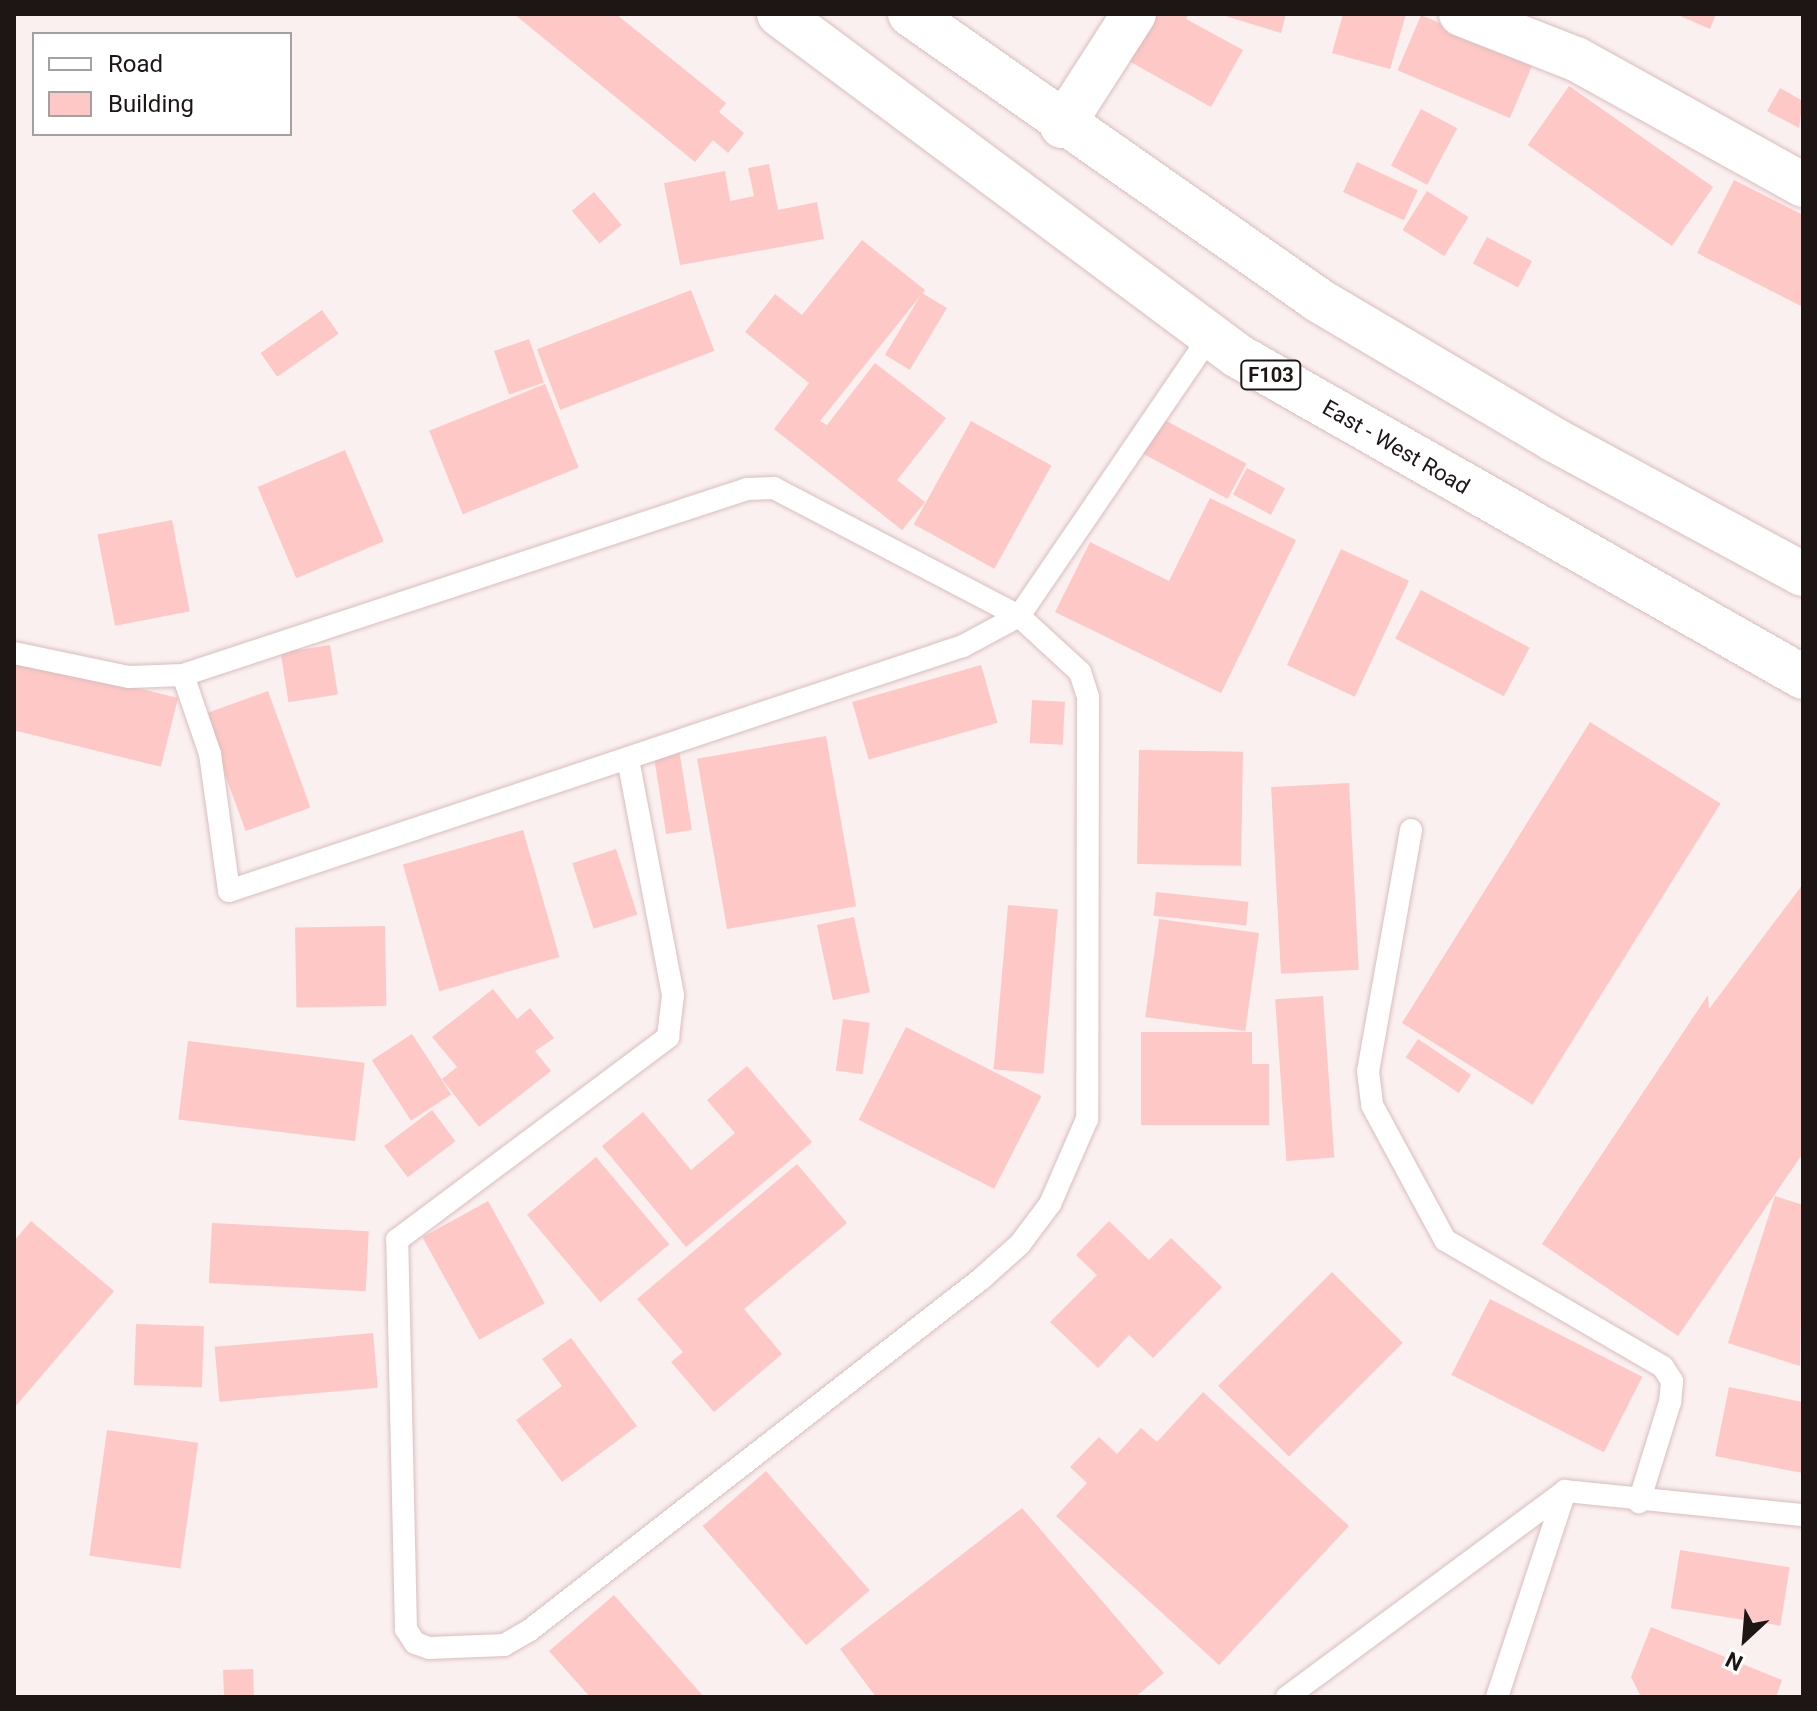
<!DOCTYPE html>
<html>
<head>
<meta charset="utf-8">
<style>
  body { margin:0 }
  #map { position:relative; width:1817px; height:1711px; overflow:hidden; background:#fbf0f0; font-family:Roboto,sans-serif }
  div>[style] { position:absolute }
  .building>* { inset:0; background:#fec8c6; transform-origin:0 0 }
  .roads { filter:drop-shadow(0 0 2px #d9bebd) drop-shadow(0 0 2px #d9bebd) }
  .lane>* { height:22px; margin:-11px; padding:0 11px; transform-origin:11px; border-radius:11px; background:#fff }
  .street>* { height:44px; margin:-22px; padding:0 22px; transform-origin:22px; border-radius:22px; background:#fff }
  .primary>* { height:44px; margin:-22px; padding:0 22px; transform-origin:22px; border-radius:22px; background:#fff }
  span { translate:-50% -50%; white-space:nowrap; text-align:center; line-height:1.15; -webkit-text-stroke:8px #fff; paint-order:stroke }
  .shield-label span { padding:2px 6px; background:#fff; border:2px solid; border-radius:6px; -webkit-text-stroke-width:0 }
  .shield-label { font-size:20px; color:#1e1515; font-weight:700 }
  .street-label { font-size:22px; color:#1e1515 }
  .frame { position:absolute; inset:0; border:16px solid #1e1515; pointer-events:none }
  .legend { position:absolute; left:32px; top:32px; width:260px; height:104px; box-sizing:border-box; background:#fff; border:2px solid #a5a1a1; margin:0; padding:10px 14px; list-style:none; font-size:24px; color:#1e1515 }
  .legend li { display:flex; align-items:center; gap:16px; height:40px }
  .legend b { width:40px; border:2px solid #a5a1a1 }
  .north { position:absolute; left:1705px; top:1599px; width:80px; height:80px; -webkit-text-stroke:6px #fff; paint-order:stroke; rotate:206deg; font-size:22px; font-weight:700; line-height:32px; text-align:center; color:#1e1515 }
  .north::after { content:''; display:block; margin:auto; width:28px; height:36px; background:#1e1515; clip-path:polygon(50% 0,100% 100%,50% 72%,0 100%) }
</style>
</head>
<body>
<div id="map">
  <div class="building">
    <i style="clip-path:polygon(514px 14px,616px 14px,726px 103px,719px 112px,744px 133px,728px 153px,713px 140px,695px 162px)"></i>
    <i style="clip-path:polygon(1143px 14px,1189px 14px,1186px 19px,1243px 50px,1211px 107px,1120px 56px)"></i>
    <i style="clip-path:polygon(1219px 14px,1286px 14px,1281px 33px)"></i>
    <i style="clip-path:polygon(1343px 14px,1406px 14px,1390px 69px,1332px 53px)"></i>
    <i style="clip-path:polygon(1676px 14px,1716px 14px,1710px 29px)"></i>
    <i style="left:1421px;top:15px;width:122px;height:60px;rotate:23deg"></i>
    <i style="left:1569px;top:86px;width:176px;height:72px;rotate:35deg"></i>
    <i style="clip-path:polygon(1780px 88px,1803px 101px,1799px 128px,1767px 111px)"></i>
    <i style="left:1421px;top:109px;width:41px;height:64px;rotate:28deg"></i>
    <i style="left:1357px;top:162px;width:67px;height:33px;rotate:25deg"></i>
    <i style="clip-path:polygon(769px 164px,778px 210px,817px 202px,824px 239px,680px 265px,664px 183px,725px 171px,730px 201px,754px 196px,748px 168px)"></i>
    <i style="clip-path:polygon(1734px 180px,1803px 215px,1803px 307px,1697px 253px)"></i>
    <i style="left:1427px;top:191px;width:49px;height:46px;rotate:32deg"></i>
    <i style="left:594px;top:192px;width:43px;height:29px;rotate:50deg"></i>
    <i style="left:1487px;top:237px;width:51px;height:30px;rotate:28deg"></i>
    <i style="clip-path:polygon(862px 240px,925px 290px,820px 421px,827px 425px,875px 363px,946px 418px,897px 480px,925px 502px,902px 530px,774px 429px,809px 383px,745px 332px,775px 294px,802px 315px)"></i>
    <i style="left:691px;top:290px;width:65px;height:165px;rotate:69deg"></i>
    <i style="left:922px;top:293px;width:29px;height:72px;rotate:31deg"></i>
    <i style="left:322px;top:310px;width:29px;height:75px;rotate:55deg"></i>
    <i style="left:529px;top:339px;width:46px;height:37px;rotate:71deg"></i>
    <i style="left:545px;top:384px;width:90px;height:125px;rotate:68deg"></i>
    <i style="left:1159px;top:417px;width:99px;height:40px;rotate:28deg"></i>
    <i style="left:971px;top:421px;width:92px;height:118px;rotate:29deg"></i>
    <i style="left:345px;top:450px;width:99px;height:95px;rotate:67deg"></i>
    <i style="left:1247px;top:468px;width:43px;height:30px;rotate:28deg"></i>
    <i style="clip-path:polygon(1210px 498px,1296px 540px,1221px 693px,1055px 612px,1090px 542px,1169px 581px)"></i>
    <i style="left:172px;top:520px;width:93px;height:76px;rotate:79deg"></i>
    <i style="left:1341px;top:549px;width:75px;height:128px;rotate:25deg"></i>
    <i style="left:1421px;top:590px;width:123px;height:55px;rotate:28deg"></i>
    <i style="left:330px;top:645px;width:50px;height:50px;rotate:81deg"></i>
    <i style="left:14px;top:657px;width:169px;height:71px;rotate:14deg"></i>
    <i style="left:981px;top:665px;width:60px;height:134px;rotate:74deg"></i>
    <i style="left:268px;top:691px;width:124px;height:69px;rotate:70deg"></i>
    <i style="left:1032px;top:700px;width:33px;height:43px;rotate:3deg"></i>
    <i style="left:1590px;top:722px;width:154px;height:355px;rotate:32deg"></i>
    <i style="left:826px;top:736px;width:173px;height:131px;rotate:80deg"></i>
    <i style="left:679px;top:749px;width:82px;height:26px;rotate:81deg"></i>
    <i style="left:1139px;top:750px;width:104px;height:114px;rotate:1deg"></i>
    <i style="left:1349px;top:783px;width:187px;height:78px;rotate:87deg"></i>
    <i style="left:523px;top:830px;width:132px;height:125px;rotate:74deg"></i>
    <i style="left:616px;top:849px;width:69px;height:46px;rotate:72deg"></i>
    <i style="clip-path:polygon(1803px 884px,1803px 1153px,1678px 1336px,1542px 1244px,1708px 995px,1709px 1009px)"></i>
    <i style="left:1156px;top:892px;width:93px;height:24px;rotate:6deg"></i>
    <i style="left:1008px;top:905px;width:50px;height:165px;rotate:5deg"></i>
    <i style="left:854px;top:917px;width:77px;height:38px;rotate:78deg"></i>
    <i style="left:1159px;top:919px;width:101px;height:99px;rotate:8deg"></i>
    <i style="left:385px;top:926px;width:80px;height:90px;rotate:89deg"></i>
    <i style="clip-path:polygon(493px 989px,517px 1019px,530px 1008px,554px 1038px,535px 1051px,551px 1071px,479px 1127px,442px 1079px,457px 1067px,432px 1037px)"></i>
    <i style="left:1323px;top:996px;width:162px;height:48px;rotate:86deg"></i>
    <i style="left:843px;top:1019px;width:27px;height:52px;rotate:8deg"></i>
    <i style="left:906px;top:1027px;width:152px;height:104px;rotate:27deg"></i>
    <i style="clip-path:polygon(1141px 1032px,1252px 1032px,1252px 1064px,1269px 1064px,1269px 1125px,1141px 1125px)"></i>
    <i style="left:412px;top:1034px;width:72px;height:48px;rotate:57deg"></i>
    <i style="left:1418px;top:1039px;width:64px;height:22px;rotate:34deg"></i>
    <i style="left:188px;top:1041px;width:178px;height:79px;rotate:7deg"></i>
    <i style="clip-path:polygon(747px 1066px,812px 1142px,686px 1247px,602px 1146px,643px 1112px,691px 1170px,735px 1133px,707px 1100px)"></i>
    <i style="left:432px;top:1110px;width:39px;height:60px;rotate:53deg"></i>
    <i style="left:596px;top:1157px;width:114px;height:90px;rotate:50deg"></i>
    <i style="clip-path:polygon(797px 1164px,847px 1223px,744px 1309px,782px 1354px,714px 1412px,671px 1362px,683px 1352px,637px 1299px)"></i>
    <i style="clip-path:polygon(1775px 1196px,1803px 1205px,1800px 1366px,1728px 1343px)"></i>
    <i style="left:488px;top:1201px;width:117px;height:75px;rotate:61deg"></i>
    <i style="clip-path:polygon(31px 1221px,114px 1291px,14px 1408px,14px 1241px)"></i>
    <i style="clip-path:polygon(1109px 1221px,1149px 1260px,1171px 1238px,1222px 1287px,1153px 1358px,1129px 1335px,1098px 1368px,1050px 1322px,1097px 1275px,1076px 1255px)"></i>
    <i style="left:212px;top:1223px;width:157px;height:60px;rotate:3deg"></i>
    <i style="left:1332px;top:1272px;width:100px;height:161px;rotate:45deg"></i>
    <i style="left:1490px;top:1299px;width:171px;height:85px;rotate:27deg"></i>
    <i style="left:136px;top:1324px;width:68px;height:61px;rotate:2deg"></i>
    <i style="left:373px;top:1333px;width:55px;height:159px;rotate:85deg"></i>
    <i style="clip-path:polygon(571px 1338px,637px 1426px,562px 1482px,516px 1420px,562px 1386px,542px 1359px)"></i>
    <i style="clip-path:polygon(1729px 1387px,1803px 1402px,1803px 1473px,1715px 1456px)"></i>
    <i style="clip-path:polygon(1203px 1392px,1349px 1526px,1219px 1665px,1056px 1516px,1087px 1483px,1070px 1467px,1099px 1437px,1117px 1454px,1141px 1428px,1157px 1442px)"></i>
    <i style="left:107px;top:1430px;width:92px;height:127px;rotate:8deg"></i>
    <i style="left:766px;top:1471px;width:158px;height:84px;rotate:49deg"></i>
    <i style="clip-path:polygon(1022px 1508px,1164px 1673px,1135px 1697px,876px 1697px,840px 1649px)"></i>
    <i style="left:1680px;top:1550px;width:111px;height:59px;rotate:9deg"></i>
    <i style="clip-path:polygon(614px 1595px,704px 1697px,590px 1697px,549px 1651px)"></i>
    <i style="clip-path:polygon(1651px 1627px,1782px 1680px,1776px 1697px,1641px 1697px,1631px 1677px)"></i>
    <i style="left:253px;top:1669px;width:28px;height:30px;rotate:88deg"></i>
  </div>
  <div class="roads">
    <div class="lane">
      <i style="left:14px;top:653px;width:117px;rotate:11.8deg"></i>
      <i style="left:129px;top:677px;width:54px;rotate:-2.1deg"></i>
      <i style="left:183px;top:675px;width:594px;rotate:-18.25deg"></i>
      <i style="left:747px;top:489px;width:27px;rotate:-2deg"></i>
      <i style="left:774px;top:488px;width:276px;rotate:27.6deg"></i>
      <i style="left:1019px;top:616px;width:83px;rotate:42.6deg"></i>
      <i style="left:1080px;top:672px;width:26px;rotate:72deg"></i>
      <i style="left:1088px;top:697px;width:422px;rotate:90.1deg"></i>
      <i style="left:1087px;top:1119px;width:93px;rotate:113.5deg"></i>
      <i style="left:1050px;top:1204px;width:50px;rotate:126.9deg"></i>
      <i style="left:1020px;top:1244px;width:52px;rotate:138.1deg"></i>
      <i style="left:981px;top:1279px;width:571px;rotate:142.11deg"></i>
      <i style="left:530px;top:1630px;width:30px;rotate:150deg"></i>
      <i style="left:504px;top:1645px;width:75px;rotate:177.7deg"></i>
      <i style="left:429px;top:1648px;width:15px;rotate:-160deg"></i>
      <i style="left:415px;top:1643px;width:17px;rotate:-123deg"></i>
      <i style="left:406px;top:1629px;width:389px;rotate:-91.3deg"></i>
      <i style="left:397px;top:1240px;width:339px;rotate:-36.8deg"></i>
      <i style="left:668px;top:1037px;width:42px;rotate:-83.2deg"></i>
      <i style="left:673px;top:995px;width:241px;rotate:-100.8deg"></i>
      <i style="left:183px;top:675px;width:83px;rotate:71.1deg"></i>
      <i style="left:210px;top:754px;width:138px;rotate:82.1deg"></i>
      <i style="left:229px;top:891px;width:774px;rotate:-18.46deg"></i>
      <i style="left:963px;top:646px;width:64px;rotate:-28.2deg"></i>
      <i style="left:1019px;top:616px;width:338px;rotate:-55.7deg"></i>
      <i style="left:1411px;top:830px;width:245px;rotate:100.1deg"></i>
      <i style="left:1368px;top:1071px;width:34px;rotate:83deg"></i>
      <i style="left:1372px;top:1105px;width:153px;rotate:61.6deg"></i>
      <i style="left:1445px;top:1240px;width:252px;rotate:30.2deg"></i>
      <i style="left:1663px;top:1367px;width:17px;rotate:57deg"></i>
      <i style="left:1672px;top:1381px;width:21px;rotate:95deg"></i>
      <i style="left:1670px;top:1402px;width:105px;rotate:107.2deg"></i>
      <i style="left:1287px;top:1697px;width:346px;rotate:-36.5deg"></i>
      <i style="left:1565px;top:1491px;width:239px;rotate:5.8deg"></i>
      <i style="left:1497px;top:1697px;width:217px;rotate:-71.7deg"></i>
    </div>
    <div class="street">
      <i style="left:1461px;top:14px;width:123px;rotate:21.4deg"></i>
      <i style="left:1576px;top:59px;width:260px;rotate:29deg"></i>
      <i style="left:1062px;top:126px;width:133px;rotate:-57.3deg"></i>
    </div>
    <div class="primary">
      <i style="left:779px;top:14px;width:572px;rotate:36.69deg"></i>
      <i style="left:1238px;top:356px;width:650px;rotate:29.6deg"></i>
      <i style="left:910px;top:14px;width:498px;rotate:35deg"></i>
      <i style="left:1318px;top:300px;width:273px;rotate:30.6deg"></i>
      <i style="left:1553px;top:439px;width:284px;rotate:28.4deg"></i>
    </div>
  </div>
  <div class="shield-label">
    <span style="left:1271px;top:375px">F103</span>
  </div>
  <div class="street-label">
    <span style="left:1396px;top:447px;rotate:30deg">East - West Road</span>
  </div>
  <div class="frame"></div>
  <ul class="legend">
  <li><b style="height:10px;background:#fff"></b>Road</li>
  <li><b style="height:22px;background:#fec8c6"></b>Building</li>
  </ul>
  <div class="north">N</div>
</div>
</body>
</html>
